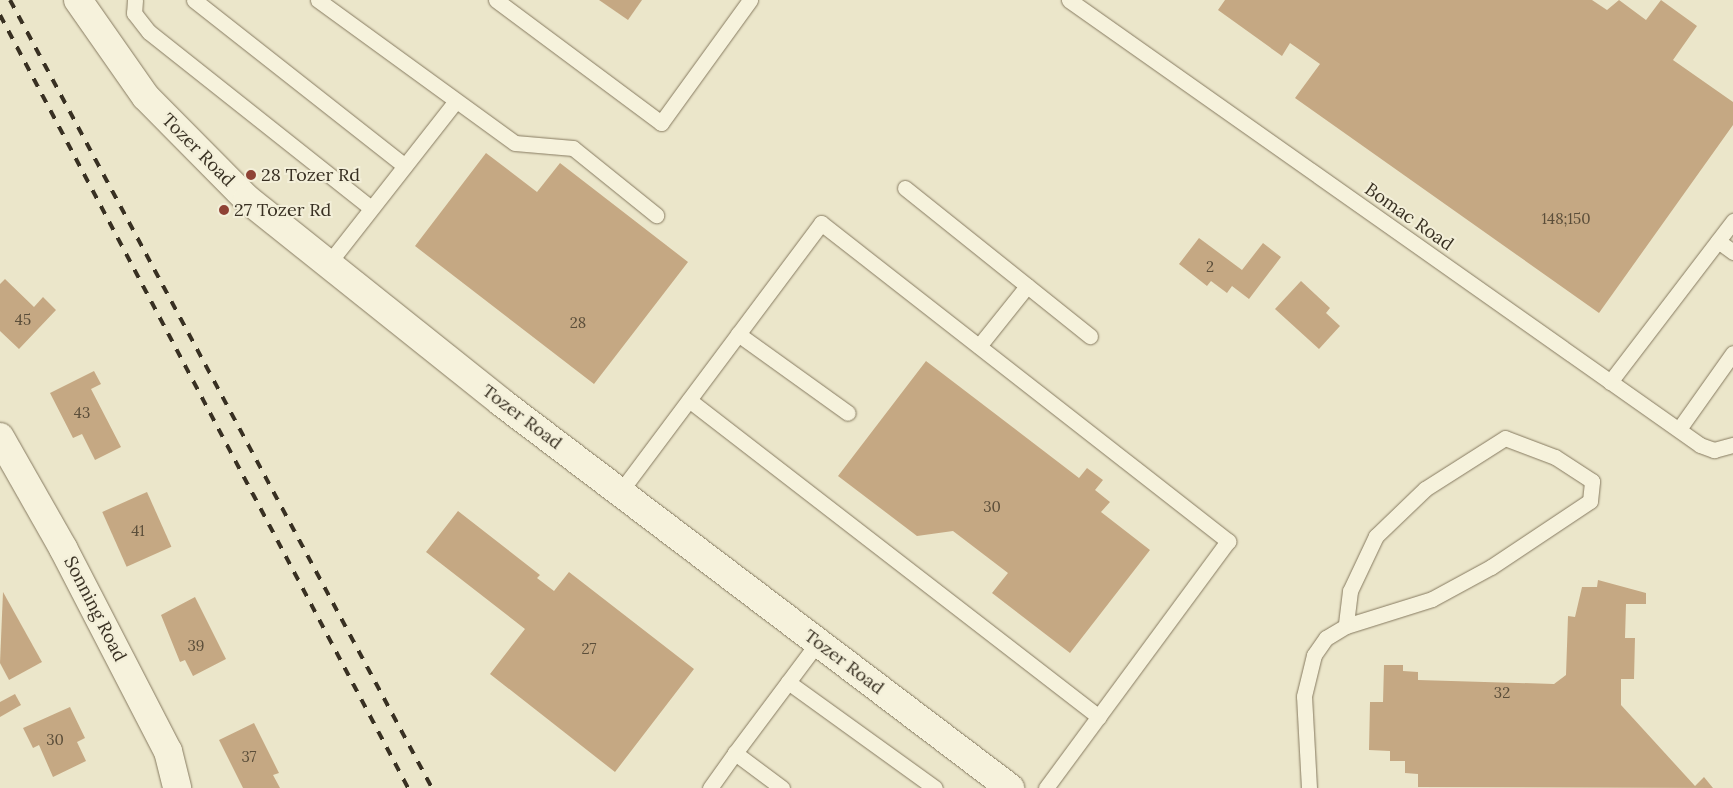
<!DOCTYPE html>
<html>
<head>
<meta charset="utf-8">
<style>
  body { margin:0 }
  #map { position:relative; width:1733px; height:788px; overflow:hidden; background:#ebe6ca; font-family:Lora,serif }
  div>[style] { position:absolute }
  .building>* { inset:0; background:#c5a883; transform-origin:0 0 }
  .roads { filter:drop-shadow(0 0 1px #867a60) drop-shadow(0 0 1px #867a60) }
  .service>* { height:15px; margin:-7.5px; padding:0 7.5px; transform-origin:7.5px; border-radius:7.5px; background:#f6f2dc }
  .minor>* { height:28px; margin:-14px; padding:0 14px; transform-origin:14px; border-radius:14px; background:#f6f2dc }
  .secondary>* { height:28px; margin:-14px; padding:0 14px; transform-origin:14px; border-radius:14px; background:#f6f2dc }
  .rail>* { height:4px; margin-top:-2px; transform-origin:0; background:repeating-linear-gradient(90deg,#383022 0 9px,transparent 0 18px) }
  .dots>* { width:14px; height:14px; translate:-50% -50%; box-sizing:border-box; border:2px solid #f3efd9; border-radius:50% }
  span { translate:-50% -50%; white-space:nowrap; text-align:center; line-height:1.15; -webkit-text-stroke:4px #f3efd9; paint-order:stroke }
  .number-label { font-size:15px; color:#5b4e3a }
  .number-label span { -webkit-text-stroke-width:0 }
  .street-label { font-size:18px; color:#383022 }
  .poi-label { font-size:18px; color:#383022 }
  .left { translate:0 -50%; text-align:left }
</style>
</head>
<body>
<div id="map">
  <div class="building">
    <i style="clip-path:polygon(599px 0,642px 0,628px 20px)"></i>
    <i style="clip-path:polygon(1225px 0,1592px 0,1607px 10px,1619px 0,1646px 20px,1661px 0,1697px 26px,1673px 60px,1733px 102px,1733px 125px,1599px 313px,1295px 98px,1320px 64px,1290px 43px,1282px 56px,1218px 10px)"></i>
    <i style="clip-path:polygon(486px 153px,537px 192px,560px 163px,688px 262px,594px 384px,415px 246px)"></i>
    <i style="clip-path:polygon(1199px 238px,1242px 270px,1263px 243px,1281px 257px,1249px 299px,1232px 286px,1227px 293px,1211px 281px,1207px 286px,1179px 264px)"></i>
    <i style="clip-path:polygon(5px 279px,34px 307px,43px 297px,56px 310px,19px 349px,0 331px,0 284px)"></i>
    <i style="clip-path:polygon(1301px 281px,1330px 308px,1326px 313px,1340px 326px,1319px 349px,1275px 309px)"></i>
    <i style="clip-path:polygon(926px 361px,1079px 478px,1087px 468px,1103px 480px,1095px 490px,1110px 502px,1101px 512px,1150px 550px,1070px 653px,992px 593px,1008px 573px,953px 531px,917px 536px,838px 476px)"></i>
    <i style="clip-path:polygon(94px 371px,101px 384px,91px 389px,121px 447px,95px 460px,82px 434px,73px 438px,50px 393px)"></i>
    <i style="left:147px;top:492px;width:60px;height:49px;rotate:66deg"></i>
    <i style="clip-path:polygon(458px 511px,540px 575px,537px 578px,554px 591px,569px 572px,694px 669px,615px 772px,490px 674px,525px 629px,426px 552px)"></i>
    <i style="clip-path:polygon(1598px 580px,1646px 593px,1646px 604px,1626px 604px,1625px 638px,1635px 638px,1634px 679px,1621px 679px,1621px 705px,1695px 786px,1704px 777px,1713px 788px,1418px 787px,1418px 774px,1405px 773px,1405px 761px,1390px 761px,1390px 751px,1369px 750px,1370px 702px,1383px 702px,1384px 665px,1403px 665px,1403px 671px,1418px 672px,1418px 680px,1554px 684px,1566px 675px,1568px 616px,1575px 617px,1582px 587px,1597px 587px)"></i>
    <i style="clip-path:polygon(3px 592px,42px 662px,9px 680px,0 663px)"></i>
    <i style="clip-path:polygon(195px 597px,226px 659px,193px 676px,185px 660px,180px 662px,161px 615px)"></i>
    <i style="clip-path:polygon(15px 694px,21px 705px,0 717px,0 702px)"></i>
    <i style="clip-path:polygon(70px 707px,85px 738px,77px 742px,86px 761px,53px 777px,39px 745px,33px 748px,23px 728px)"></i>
    <i style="clip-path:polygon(254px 723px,279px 773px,273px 775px,280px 788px,243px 788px,219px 740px)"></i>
  </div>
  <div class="roads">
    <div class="service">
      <i style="left:135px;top:0;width:13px;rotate:94deg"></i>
      <i style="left:134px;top:13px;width:24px;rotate:52deg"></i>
      <i style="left:149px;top:32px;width:283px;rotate:38.4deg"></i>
      <i style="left:194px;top:0;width:268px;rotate:38.2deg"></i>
      <i style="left:318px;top:0;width:243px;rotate:36deg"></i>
      <i style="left:515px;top:143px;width:58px;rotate:4.9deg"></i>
      <i style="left:573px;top:148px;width:107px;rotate:38.9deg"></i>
      <i style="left:496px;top:0;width:206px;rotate:36.7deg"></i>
      <i style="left:661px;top:123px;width:152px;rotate:-54.1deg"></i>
      <i style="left:1069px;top:0;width:772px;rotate:35.19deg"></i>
      <i style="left:1700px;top:445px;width:15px;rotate:20deg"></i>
      <i style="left:1714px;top:450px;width:20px;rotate:-15deg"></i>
      <i style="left:905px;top:188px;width:237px;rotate:38.7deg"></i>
      <i style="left:1718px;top:241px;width:19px;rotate:36deg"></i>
      <i style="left:328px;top:264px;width:207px;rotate:-51.9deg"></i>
      <i style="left:738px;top:334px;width:135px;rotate:35.7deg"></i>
      <i style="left:979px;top:346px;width:77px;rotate:-51.3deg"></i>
      <i style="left:1610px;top:382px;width:203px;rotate:-52.6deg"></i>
      <i style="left:689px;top:400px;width:518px;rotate:37.71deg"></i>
      <i style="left:1679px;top:429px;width:93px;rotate:-54.6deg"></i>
      <i style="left:620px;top:492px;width:336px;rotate:-53.2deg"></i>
      <i style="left:821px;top:223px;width:517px;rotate:38deg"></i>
      <i style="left:1228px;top:541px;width:307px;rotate:126.4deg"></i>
      <i style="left:788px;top:682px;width:181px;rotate:35.8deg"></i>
      <i style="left:710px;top:788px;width:43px;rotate:-54.5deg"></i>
      <i style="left:782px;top:788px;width:59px;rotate:-143.3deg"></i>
      <i style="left:735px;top:753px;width:139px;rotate:-53.2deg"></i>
      <i style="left:1309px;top:788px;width:92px;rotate:-93.1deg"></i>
      <i style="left:1304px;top:696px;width:42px;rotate:-76.3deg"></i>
      <i style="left:1314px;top:655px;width:21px;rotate:-55deg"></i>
      <i style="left:1326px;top:638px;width:23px;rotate:-31deg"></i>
      <i style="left:1346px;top:626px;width:90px;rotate:-17.4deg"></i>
      <i style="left:1432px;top:599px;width:67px;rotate:-28.5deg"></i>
      <i style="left:1491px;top:567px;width:119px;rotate:-33.7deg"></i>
      <i style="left:1590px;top:501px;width:20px;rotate:-84deg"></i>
      <i style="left:1592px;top:481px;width:44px;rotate:-147deg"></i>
      <i style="left:1555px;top:457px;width:53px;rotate:-159.2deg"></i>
      <i style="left:1505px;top:438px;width:95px;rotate:147.5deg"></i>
      <i style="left:1425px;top:489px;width:68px;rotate:136.2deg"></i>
      <i style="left:1376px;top:536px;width:61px;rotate:115.3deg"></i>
      <i style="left:1350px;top:591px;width:35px;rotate:97deg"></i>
    </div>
    <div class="minor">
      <i style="left:0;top:437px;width:128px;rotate:60.4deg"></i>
      <i style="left:63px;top:548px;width:229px;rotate:62.7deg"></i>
      <i style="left:168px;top:751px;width:38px;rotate:76deg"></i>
    </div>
    <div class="secondary">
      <i style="left:78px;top:0;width:118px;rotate:55deg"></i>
      <i style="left:146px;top:97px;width:144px;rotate:45.3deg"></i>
      <i style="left:247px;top:199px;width:325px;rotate:38.6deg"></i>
      <i style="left:501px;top:402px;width:639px;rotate:37.17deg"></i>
    </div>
  </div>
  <div class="rail">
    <i style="left:10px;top:0;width:894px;rotate:61.83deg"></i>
    <i style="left:0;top:15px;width:874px;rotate:62.17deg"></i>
  </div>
  <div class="dots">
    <i style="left:251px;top:175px;background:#8f4235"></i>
    <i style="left:224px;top:210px;background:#8f4235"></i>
  </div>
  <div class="number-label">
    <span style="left:1566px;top:219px">148;150</span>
    <span style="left:1210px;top:267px">2</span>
    <span style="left:23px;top:320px">45</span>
    <span style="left:578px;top:323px">28</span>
    <span style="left:82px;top:413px">43</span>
    <span style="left:992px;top:507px">30</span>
    <span style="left:138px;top:531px">41</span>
    <span style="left:196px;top:646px">39</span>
    <span style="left:589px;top:649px">27</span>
    <span style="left:1502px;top:693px">32</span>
    <span style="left:55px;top:740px">30</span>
    <span style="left:249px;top:757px">37</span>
  </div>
  <div class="street-label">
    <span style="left:198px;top:150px;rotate:45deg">Tozer Road</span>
    <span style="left:1409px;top:217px;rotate:35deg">Bomac Road</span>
    <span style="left:522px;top:417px;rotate:37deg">Tozer Road</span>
    <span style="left:95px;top:609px;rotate:63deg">Sonning Road</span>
    <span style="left:844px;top:662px;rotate:37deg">Tozer Road</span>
  </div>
  <div class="poi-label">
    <span class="left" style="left:261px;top:175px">28 Tozer Rd</span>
    <span class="left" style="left:234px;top:210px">27 Tozer Rd</span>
  </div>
</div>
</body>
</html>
